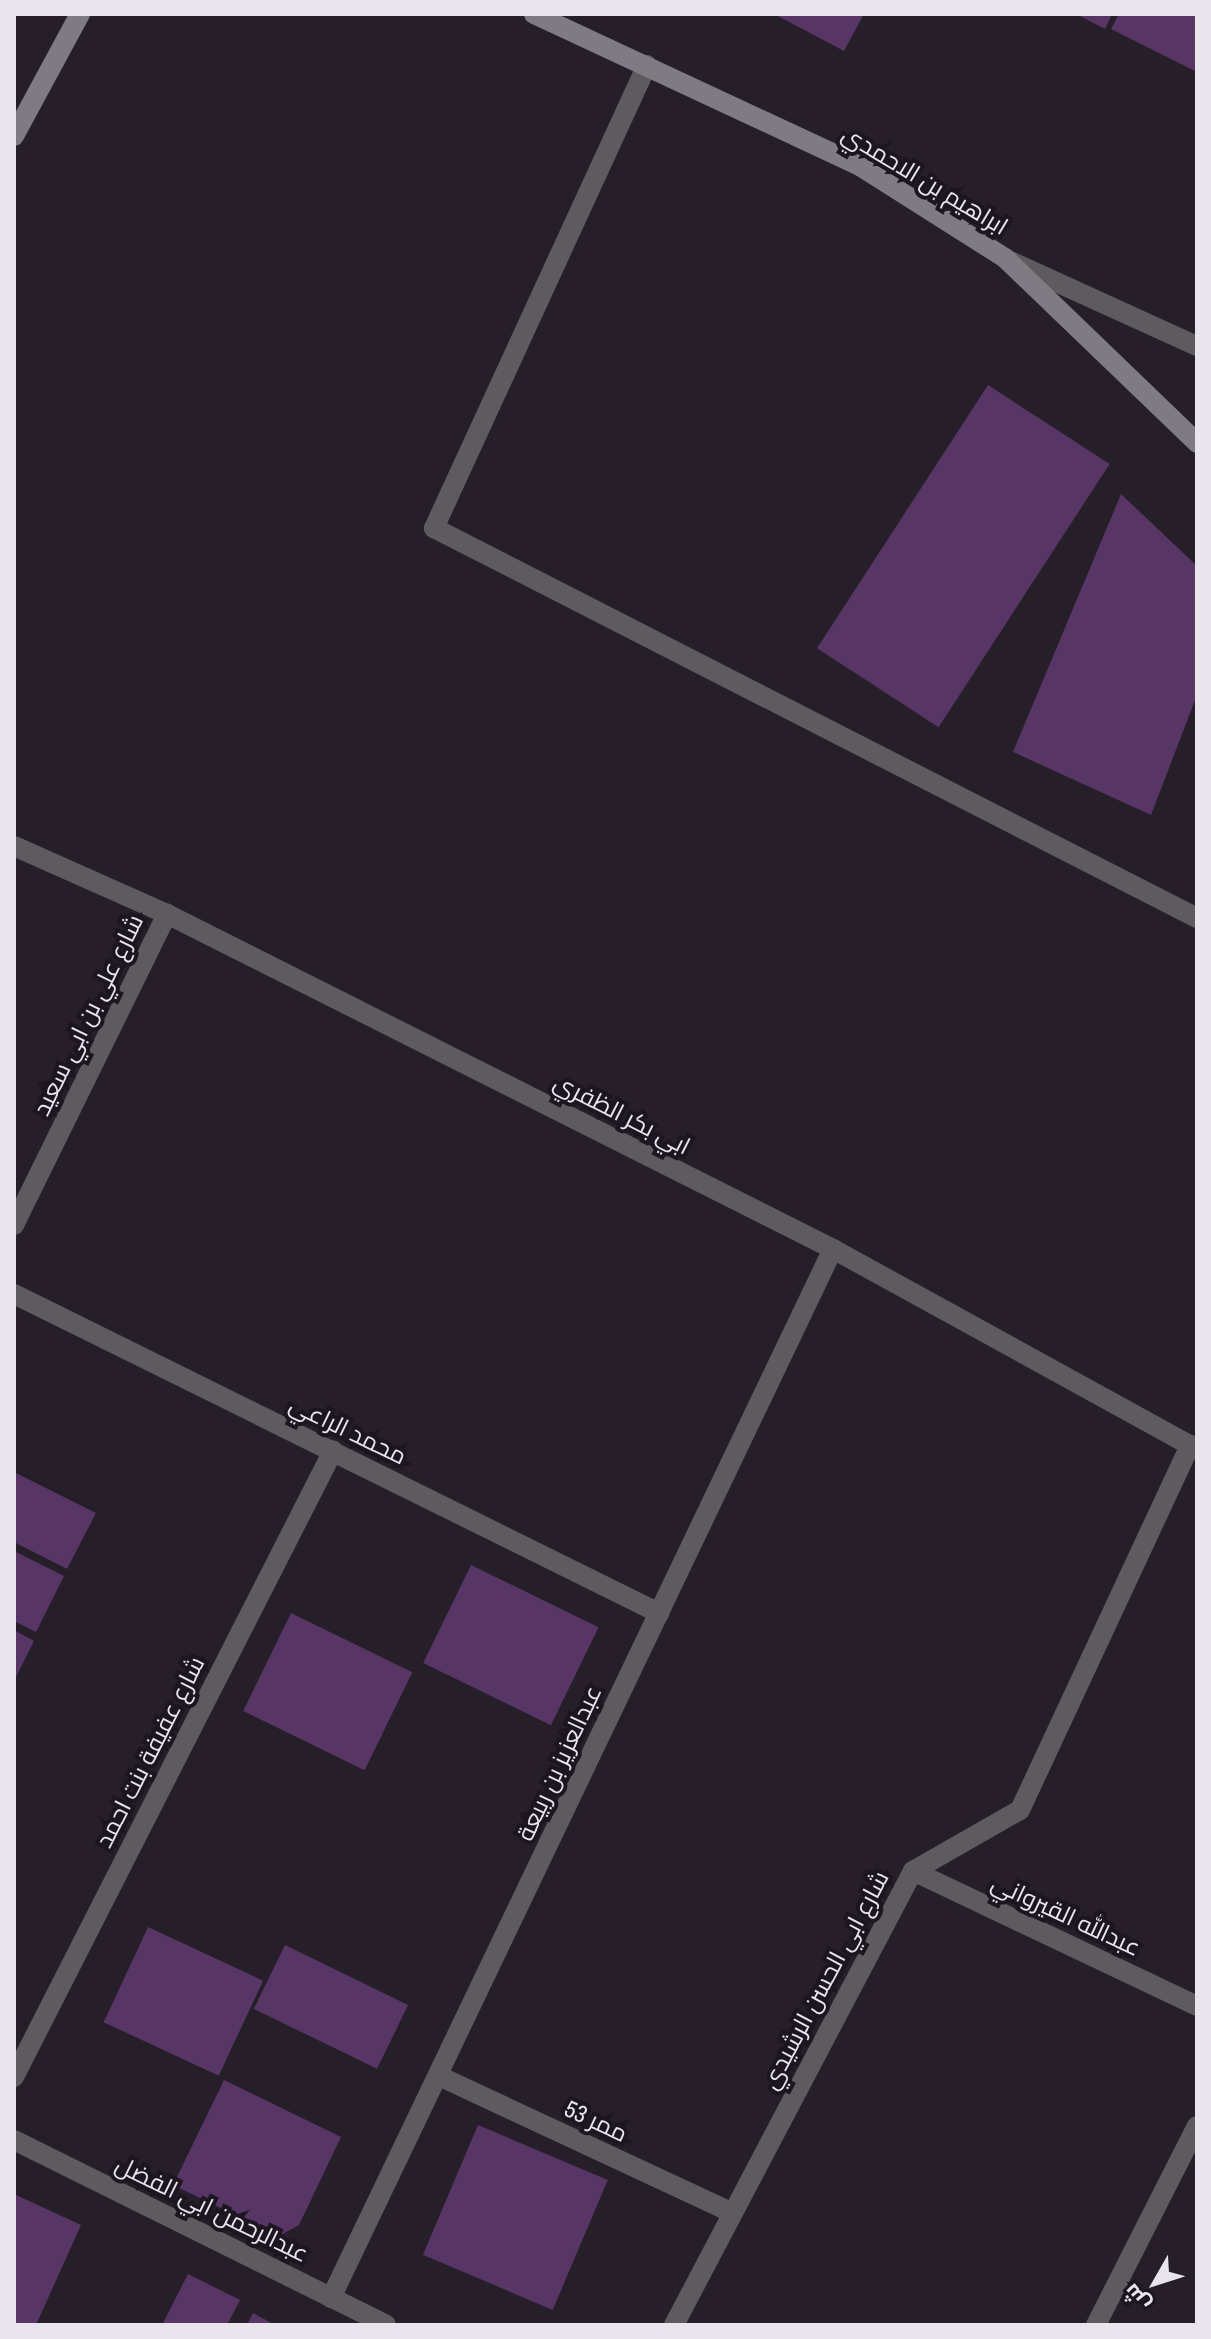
<!DOCTYPE html>
<html>
<head>
<meta charset="utf-8">
<style>
  body { margin:0 }
  #map { position:relative; width:1211px; height:2339px; overflow:hidden; background:#261f29; font-family:"Archivo Narrow",Cairo,sans-serif }
  div>[style] { position:absolute }
  .building>* { inset:0; background:#573565; transform-origin:0 0 }
  .street>* { height:20px; margin:-10px; padding:0 10px; transform-origin:10px; border-radius:10px; background:#5e5a60 }
  .secondary>* { height:20px; margin:-10px; padding:0 10px; transform-origin:10px; border-radius:10px; background:#807a83 }
  span { translate:-50% -50%; white-space:nowrap; text-align:center; line-height:1.15; -webkit-text-stroke:8px #1d1520; paint-order:stroke }
  .street-label { font-size:24px; color:#eae5ed }
  .frame { position:absolute; inset:0; border:16px solid #eae5ed; pointer-events:none }
  .north { position:absolute; left:1115px; top:2243px; width:80px; height:80px; -webkit-text-stroke:6px #1d1520; paint-order:stroke; rotate:231deg; font-size:22px; font-weight:700; line-height:32px; text-align:center; color:#eae5ed }
  .north::after { content:''; display:block; margin:auto; width:28px; height:36px; background:#eae5ed; clip-path:polygon(50% 0,100% 100%,50% 72%,0 100%) }
</style>
</head>
<body>
<div id="map">
  <div class="building">
    <i style="clip-path:polygon(774px 14px,864px 14px,844px 51px)"></i>
    <i style="clip-path:polygon(1076px 14px,1112px 14px,1105px 29px)"></i>
    <i style="clip-path:polygon(1119px 14px,1197px 14px,1197px 72px,1111px 29px)"></i>
    <i style="left:988px;top:385px;width:145px;height:314px;rotate:33deg"></i>
    <i style="clip-path:polygon(1121px 494px,1197px 566px,1197px 695px,1151px 815px,1013px 752px)"></i>
    <i style="clip-path:polygon(14px 1472px,96px 1513px,67px 1569px,14px 1542px)"></i>
    <i style="clip-path:polygon(14px 1551px,64px 1576px,36px 1632px,14px 1621px)"></i>
    <i style="left:471px;top:1565px;width:142px;height:109px;rotate:26deg"></i>
    <i style="left:291px;top:1613px;width:135px;height:109px;rotate:26deg"></i>
    <i style="clip-path:polygon(14px 1630px,34px 1641px,14px 1681px)"></i>
    <i style="left:148px;top:1927px;width:127px;height:105px;rotate:25deg"></i>
    <i style="left:285px;top:1945px;width:137px;height:71px;rotate:26deg"></i>
    <i style="clip-path:polygon(224px 2080px,341px 2137px,299px 2225px,279px 2236px,173px 2185px)"></i>
    <i style="left:478px;top:2125px;width:141px;height:141px;rotate:23deg"></i>
    <i style="clip-path:polygon(14px 2194px,81px 2225px,36px 2325px,14px 2325px)"></i>
    <i style="clip-path:polygon(188px 2274px,240px 2300px,227px 2325px,162px 2325px)"></i>
    <i style="clip-path:polygon(253px 2313px,275px 2325px,247px 2325px)"></i>
  </div>
  <div class="street">
    <i style="left:647px;top:65px;width:510px;rotate:114.7deg"></i>
    <i style="left:434px;top:528px;width:857px;rotate:27.07deg"></i>
    <i style="left:1008px;top:260px;width:208px;rotate:24.5deg"></i>
    <i style="left:14px;top:846px;width:167px;rotate:24deg"></i>
    <i style="left:167px;top:914px;width:746px;rotate:26.7deg"></i>
    <i style="left:833px;top:1249px;width:415px;rotate:28.8deg"></i>
    <i style="left:14px;top:1225px;width:347px;rotate:-63.8deg"></i>
    <i style="left:14px;top:1294px;width:720px;rotate:26.32deg"></i>
    <i style="left:913px;top:1871px;width:314px;rotate:25.4deg"></i>
    <i style="left:439px;top:2076px;width:321px;rotate:25deg"></i>
    <i style="left:14px;top:2077px;width:703px;rotate:-63deg"></i>
    <i style="left:14px;top:2140px;width:415px;rotate:26.4deg"></i>
    <i style="left:331px;top:2298px;width:1163px;rotate:-64.43deg"></i>
    <i style="left:674px;top:2325px;width:513px;rotate:-62.24deg"></i>
    <i style="left:913px;top:1871px;width:123px;rotate:-29.7deg"></i>
    <i style="left:1020px;top:1810px;width:403px;rotate:-65deg"></i>
    <i style="left:1096px;top:2325px;width:223px;rotate:-63.1deg"></i>
  </div>
  <div class="secondary">
    <i style="left:534px;top:14px;width:360px;rotate:25deg"></i>
    <i style="left:860px;top:166px;width:172px;rotate:32.4deg"></i>
    <i style="left:1005px;top:258px;width:267px;rotate:43.9deg"></i>
    <i style="left:14px;top:136px;width:139px;rotate:-61.6deg"></i>
  </div>
  <div class="street-label">
    <span style="left:925px;top:180px;rotate:31deg">ابراهيم بن الاحمدي</span>
    <span style="left:88px;top:1015px;rotate:-64deg">شارع علي بن ابي سعيد</span>
    <span style="left:622px;top:1114px;rotate:27deg">ابي بكر الظفري</span>
    <span style="left:348px;top:1430px;rotate:26deg">محمد الراعي</span>
    <span style="left:150px;top:1752px;rotate:-63deg">شارع عفيفة بنت احمد</span>
    <span style="left:559px;top:1763px;rotate:-65deg">عبدالعزيز بن ربيعة</span>
    <span style="left:1066px;top:1915px;rotate:25deg">عبدالله القيرواني</span>
    <span style="left:825px;top:1980px;rotate:-62deg">شارع ابي الحسن الرشيدي</span>
    <span style="left:596px;top:2121px;rotate:25deg">ممر 53</span>
    <span style="left:212px;top:2209px;rotate:26deg">عبدالرحمن ابي الفضل</span>
  </div>
  <div class="frame"></div>
  <div class="north">ش</div>
</div>
</body>
</html>
